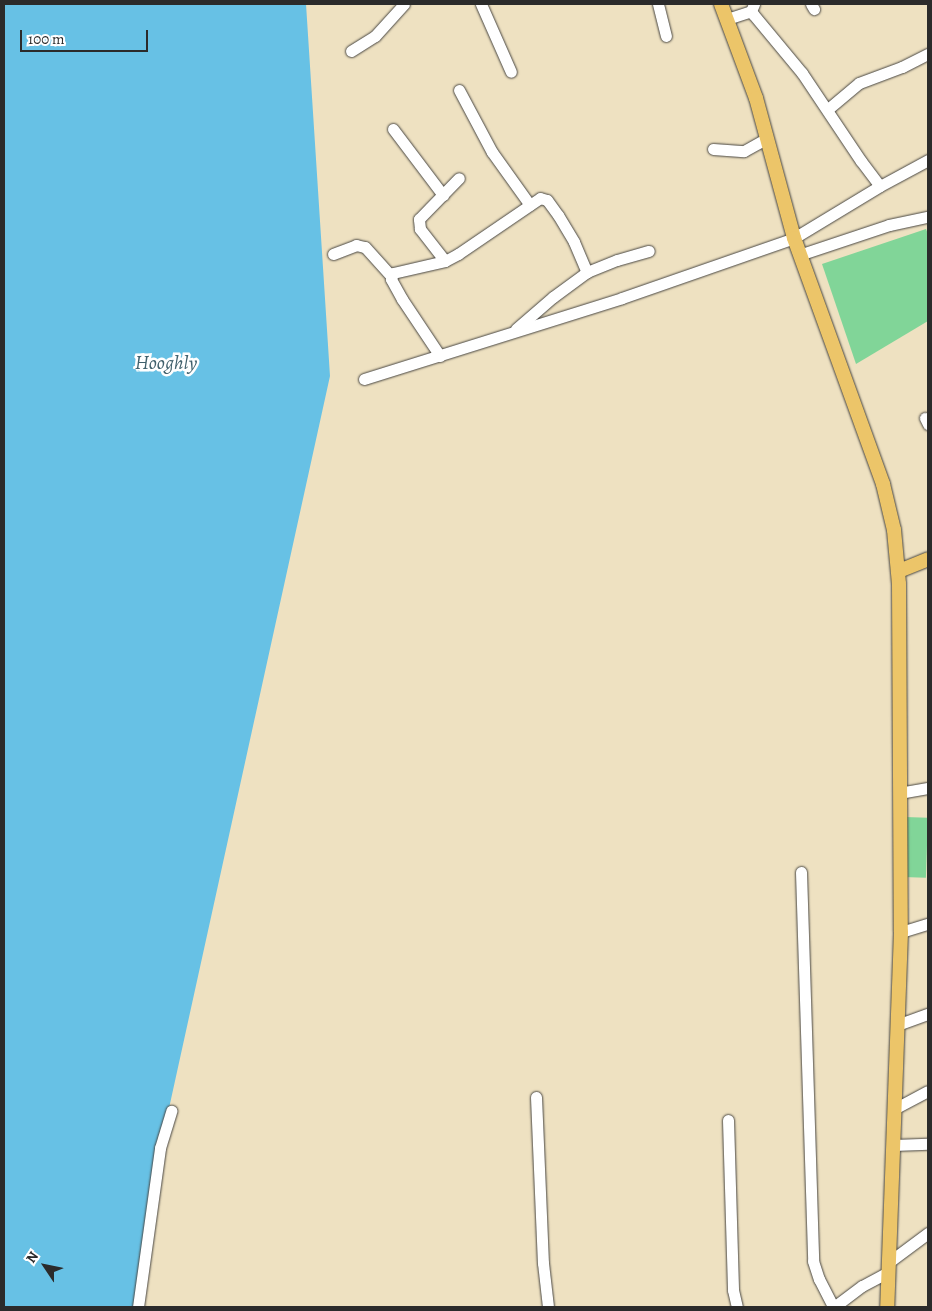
<!DOCTYPE html>
<html>
<head>
<meta charset="utf-8">
<style>
  body { margin:0 }
  #map { position:relative; width:932px; height:1311px; overflow:hidden; background:#eee1c1; font-family:Alegreya,serif }
  div>[style] { position:absolute }
  .green>* { inset:0; background:#81d598; transform-origin:0 0 }
  .water>* { inset:0; background:#67c1e5 }
  .roads { filter:drop-shadow(0 0 1px #484642) drop-shadow(0 0 1px #484642) }
  .minor>* { height:11px; margin:-5.5px; padding:0 5.5px; transform-origin:5.5px; border-radius:5.5px; background:#fff }
  .major>* { height:14px; margin:-7px; padding:0 7px; transform-origin:7px; border-radius:7px; background:#ecc569 }
  span { translate:-50% -50%; white-space:nowrap; text-align:center; line-height:1.15; -webkit-text-stroke:5px #fff; paint-order:stroke }
  .water-label { font-size:20px; color:#40606c; font-style:italic }
  .frame { position:absolute; inset:0; border:5px solid #2b2b2b; pointer-events:none }
  .north { position:absolute; left:20px; top:1241px; width:50px; height:50px; -webkit-text-stroke:4px #fff; paint-order:stroke; rotate:304deg; font-size:14px; font-weight:700; line-height:20px; text-align:center; color:#2b2b2b }
  .north::after { content:''; display:block; margin:auto; width:18px; height:22px; background:#2b2b2b; clip-path:polygon(50% 0,100% 100%,50% 72%,0 100%) }
  .scale { position:absolute; left:20px; top:30px; width:128px; height:22px; box-sizing:border-box; border:2px solid #2b2b2b; border-top:0; padding-left:6px; font-size:15px; line-height:18px; white-space:nowrap; color:#2b2b2b; -webkit-text-stroke:4px #fff; paint-order:stroke }
</style>
</head>
<body>
<div id="map">
  <div class="green">
    <i style="clip-path:polygon(926px 229px,928px 234px,928px 321px,856px 364px,822px 264px)"></i>
    <i style="left:905px;top:817px;width:23px;height:60px;rotate:2deg"></i>
  </div>
  <div class="water">
    <i style="clip-path:polygon(4px 4px,306px 4px,330px 376px,164px 1131px,135px 1307px,4px 1307px)"></i>
  </div>
  <div class="roads">
    <div class="minor">
      <i style="left:481px;top:4px;width:74px;rotate:66.2deg"></i>
      <i style="left:658px;top:4px;width:33px;rotate:76deg"></i>
      <i style="left:754px;top:4px;width:8px;rotate:113deg"></i>
      <i style="left:751px;top:11px;width:4px;rotate:56deg"></i>
      <i style="left:753px;top:14px;width:77px;rotate:50.3deg"></i>
      <i style="left:802px;top:73px;width:106px;rotate:56.2deg"></i>
      <i style="left:861px;top:161px;width:31px;rotate:53deg"></i>
      <i style="left:811px;top:4px;width:6px;rotate:59deg"></i>
      <i style="left:727px;top:19px;width:25px;rotate:-18deg"></i>
      <i style="left:351px;top:51px;width:28px;rotate:-32deg"></i>
      <i style="left:375px;top:36px;width:43px;rotate:-47.8deg"></i>
      <i style="left:459px;top:90px;width:70px;rotate:62deg"></i>
      <i style="left:492px;top:152px;width:65px;rotate:54.4deg"></i>
      <i style="left:828px;top:109px;width:40px;rotate:-40deg"></i>
      <i style="left:859px;top:83px;width:46px;rotate:-20.4deg"></i>
      <i style="left:902px;top:67px;width:29px;rotate:-27deg"></i>
      <i style="left:393px;top:129px;width:83px;rotate:52.9deg"></i>
      <i style="left:713px;top:149px;width:31px;rotate:4deg"></i>
      <i style="left:744px;top:151px;width:26px;rotate:-29deg"></i>
      <i style="left:333px;top:254px;width:25px;rotate:-21deg"></i>
      <i style="left:356px;top:245px;width:9px;rotate:13deg"></i>
      <i style="left:365px;top:247px;width:39px;rotate:48deg"></i>
      <i style="left:799px;top:255px;width:95px;rotate:-18.4deg"></i>
      <i style="left:889px;top:225px;width:40px;rotate:-12deg"></i>
      <i style="left:445px;top:261px;width:41px;rotate:-128deg"></i>
      <i style="left:420px;top:229px;width:10px;rotate:-96deg"></i>
      <i style="left:419px;top:219px;width:57px;rotate:-45.7deg"></i>
      <i style="left:516px;top:329px;width:49px;rotate:-40.9deg"></i>
      <i style="left:553px;top:297px;width:42px;rotate:-36.3deg"></i>
      <i style="left:587px;top:272px;width:32px;rotate:-22deg"></i>
      <i style="left:617px;top:260px;width:33px;rotate:-16deg"></i>
      <i style="left:440px;top:356px;width:69px;rotate:-123.7deg"></i>
      <i style="left:402px;top:299px;width:23px;rotate:-119deg"></i>
      <i style="left:391px;top:279px;width:6px;rotate:-72deg"></i>
      <i style="left:393px;top:273px;width:53px;rotate:-13deg"></i>
      <i style="left:445px;top:261px;width:15px;rotate:-28deg"></i>
      <i style="left:458px;top:254px;width:99px;rotate:-34.3deg"></i>
      <i style="left:540px;top:198px;width:7px;rotate:16deg"></i>
      <i style="left:547px;top:200px;width:19px;rotate:54deg"></i>
      <i style="left:558px;top:215px;width:31px;rotate:59deg"></i>
      <i style="left:574px;top:242px;width:33px;rotate:67deg"></i>
      <i style="left:364px;top:379px;width:270px;rotate:-17.4deg"></i>
      <i style="left:622px;top:298px;width:182px;rotate:-19.2deg"></i>
      <i style="left:794px;top:238px;width:100px;rotate:-31.2deg"></i>
      <i style="left:880px;top:186px;width:55px;rotate:-28.4deg"></i>
      <i style="left:925px;top:418px;width:7px;rotate:63deg"></i>
      <i style="left:899px;top:793px;width:29px;rotate:-10deg"></i>
      <i style="left:801px;top:872px;width:389px;rotate:88.2deg"></i>
      <i style="left:813px;top:1261px;width:19px;rotate:72deg"></i>
      <i style="left:819px;top:1279px;width:31px;rotate:63deg"></i>
      <i style="left:901px;top:932px;width:28px;rotate:-17deg"></i>
      <i style="left:897px;top:1025px;width:33px;rotate:-20deg"></i>
      <i style="left:536px;top:1097px;width:166px;rotate:87.6deg"></i>
      <i style="left:543px;top:1263px;width:44px;rotate:83.5deg"></i>
      <i style="left:894px;top:1109px;width:38px;rotate:-28deg"></i>
      <i style="left:728px;top:1120px;width:170px;rotate:88.3deg"></i>
      <i style="left:733px;top:1290px;width:17px;rotate:77deg"></i>
      <i style="left:893px;top:1145px;width:35px;rotate:-2deg"></i>
      <i style="left:889px;top:1262px;width:49px;rotate:-36.6deg"></i>
      <i style="left:138px;top:1307px;width:161px;rotate:-82.1deg"></i>
      <i style="left:160px;top:1148px;width:39px;rotate:-73deg"></i>
      <i style="left:834px;top:1307px;width:35px;rotate:-37deg"></i>
      <i style="left:862px;top:1286px;width:30px;rotate:-28deg"></i>
    </div>
    <div class="major">
      <i style="left:721px;top:4px;width:100px;rotate:69.6deg"></i>
      <i style="left:756px;top:98px;width:145px;rotate:74.8deg"></i>
      <i style="left:794px;top:238px;width:262px;rotate:70.1deg"></i>
      <i style="left:883px;top:484px;width:47px;rotate:76.6deg"></i>
      <i style="left:894px;top:530px;width:54px;rotate:84.7deg"></i>
      <i style="left:899px;top:584px;width:348px;rotate:89.7deg"></i>
      <i style="left:901px;top:932px;width:375px;rotate:92.1deg"></i>
      <i style="left:899px;top:571px;width:31px;rotate:-22deg"></i>
    </div>
  </div>
  <div class="water-label">
    <span style="left:166px;top:362px">Hooghly</span>
  </div>
  <div class="frame"></div>
  <div class="north">N</div>
  <div class="scale">100 m</div>
</div>
</body>
</html>
